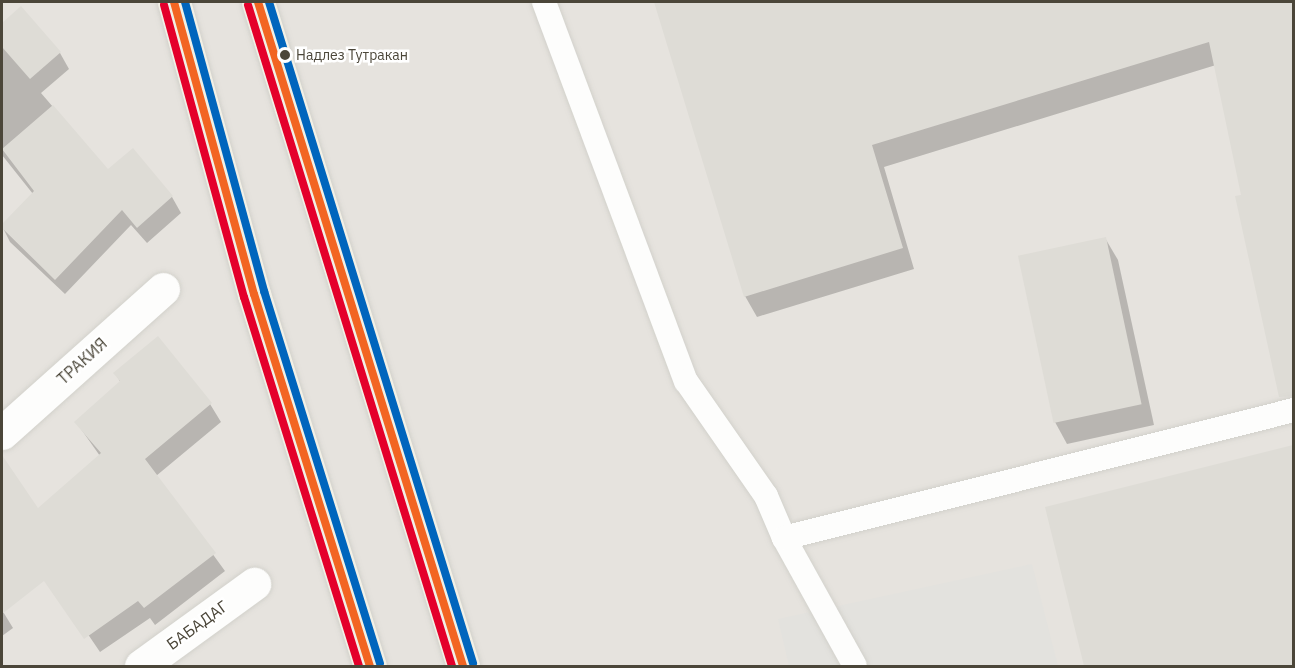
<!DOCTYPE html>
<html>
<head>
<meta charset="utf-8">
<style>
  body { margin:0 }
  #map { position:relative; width:1295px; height:668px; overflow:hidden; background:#f4f3ee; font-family:"IBM Plex Sans",sans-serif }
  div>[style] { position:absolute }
  .industrial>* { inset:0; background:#e6e3de; transform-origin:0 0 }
  .parking>* { inset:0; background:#e3e2de }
  .shadow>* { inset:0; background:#0003 }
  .building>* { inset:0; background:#dedcd6; transform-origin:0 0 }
  .roads { filter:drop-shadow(0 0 2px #d2d1cb) drop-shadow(0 0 2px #d2d1cb) }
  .service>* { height:24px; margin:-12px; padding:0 12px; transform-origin:12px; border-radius:12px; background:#fdfdfc }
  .minor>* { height:33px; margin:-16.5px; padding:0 16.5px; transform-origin:16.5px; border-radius:16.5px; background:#fdfdfc }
  .primary>* { height:33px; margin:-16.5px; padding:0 16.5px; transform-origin:16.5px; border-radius:16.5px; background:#f2f0e6 }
  .bus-1>* { height:8px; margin:-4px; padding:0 4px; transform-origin:4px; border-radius:4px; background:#f26522 }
  .bus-2>* { height:8px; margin:-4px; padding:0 4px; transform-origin:4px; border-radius:4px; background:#e4002b }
  .bus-3>* { height:8px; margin:-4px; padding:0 4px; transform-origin:4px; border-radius:4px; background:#0065bd }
  .dots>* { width:16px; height:16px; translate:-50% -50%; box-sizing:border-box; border:3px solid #fff; border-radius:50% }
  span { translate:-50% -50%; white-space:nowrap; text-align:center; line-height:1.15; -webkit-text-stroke:5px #fff; paint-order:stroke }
  .bus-label { font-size:14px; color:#4b4639 }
  .left { translate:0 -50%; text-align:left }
  .street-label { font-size:16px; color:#4b4639 }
  .frame { position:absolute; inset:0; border:3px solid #4b4639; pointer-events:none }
</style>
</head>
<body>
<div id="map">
  <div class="industrial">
    <i style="left:2px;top:2px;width:1291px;height:664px"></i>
  </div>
  <div class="parking">
    <i style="clip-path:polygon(1032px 564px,1058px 666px,789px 666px,778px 619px)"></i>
  </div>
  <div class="shadow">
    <i style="clip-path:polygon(656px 2px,1294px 2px,1294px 394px,1288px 395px,1216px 65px,884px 167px,914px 269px,757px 317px,745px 296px)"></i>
    <i style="clip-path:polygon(21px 8px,60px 53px,69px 69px,41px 93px,108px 171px,172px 197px,181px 213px,147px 243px,131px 225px,65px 294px,10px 242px,2px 226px,33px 194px,2px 155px,2px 25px)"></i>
    <i style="clip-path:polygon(1105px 238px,1118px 260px,1154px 425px,1067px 444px,1055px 422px)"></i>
    <i style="clip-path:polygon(115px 373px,210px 404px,221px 422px,156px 476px,225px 571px,155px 625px,150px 618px,100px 652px,28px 546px,100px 456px,76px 422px,121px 383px)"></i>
    <i style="clip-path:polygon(1294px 447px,1294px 666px,1085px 666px,1046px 508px)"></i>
    <i style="clip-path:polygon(2px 610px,13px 628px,2px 636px)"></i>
  </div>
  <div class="building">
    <i style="clip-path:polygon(654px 2px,1293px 2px,1293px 396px,1279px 397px,1235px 196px,1241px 195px,1209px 42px,872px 145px,903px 248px,744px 297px)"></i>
    <i style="clip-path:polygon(21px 6px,61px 52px,30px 79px,2px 47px,2px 23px)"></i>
    <i style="clip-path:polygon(53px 105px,108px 169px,133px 148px,173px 196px,137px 228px,122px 210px,55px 280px,2px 228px,2px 224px,34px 191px,2px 149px)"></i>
    <i style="left:1106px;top:237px;width:171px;height:90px;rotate:78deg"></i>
    <i style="clip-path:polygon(158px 336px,212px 403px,145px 459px,216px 553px,144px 608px,138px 601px,84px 639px,44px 581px,2px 614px,2px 455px,38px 508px,101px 453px,74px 422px,120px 381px,113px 373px)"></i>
    <i style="clip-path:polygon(1293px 445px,1293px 666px,1084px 666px,1045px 507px)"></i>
  </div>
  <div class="roads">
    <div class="service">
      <i style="left:544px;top:2px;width:405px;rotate:69.5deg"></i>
      <i style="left:686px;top:381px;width:140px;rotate:55.2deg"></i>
      <i style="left:766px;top:496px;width:46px;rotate:66.8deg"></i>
      <i style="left:784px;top:538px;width:146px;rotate:61deg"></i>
      <i style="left:784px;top:538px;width:526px;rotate:-14.09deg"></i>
    </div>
    <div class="minor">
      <i style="left:2px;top:433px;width:216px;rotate:-41.8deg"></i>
      <i style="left:141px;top:666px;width:140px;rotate:-36deg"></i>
    </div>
    <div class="primary">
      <i style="left:174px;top:2px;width:303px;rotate:74.7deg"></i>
      <i style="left:254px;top:294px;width:390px;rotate:72.7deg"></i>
      <i style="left:258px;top:2px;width:695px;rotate:72.84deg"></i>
    </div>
  </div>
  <div class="bus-1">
    <i style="left:174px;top:2px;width:303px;rotate:74.7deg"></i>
    <i style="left:254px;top:294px;width:390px;rotate:72.7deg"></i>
    <i style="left:258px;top:2px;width:695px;rotate:72.84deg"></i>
  </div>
  <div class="bus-2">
    <i style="left:164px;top:5px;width:303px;rotate:74.7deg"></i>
    <i style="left:244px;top:297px;width:387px;rotate:72.7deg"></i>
    <i style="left:248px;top:5px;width:692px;rotate:72.85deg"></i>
  </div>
  <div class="bus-3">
    <i style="left:185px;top:2px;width:300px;rotate:74.7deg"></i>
    <i style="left:264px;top:291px;width:390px;rotate:72.7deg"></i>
    <i style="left:269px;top:2px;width:692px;rotate:72.85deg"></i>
  </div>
  <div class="dots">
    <i style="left:285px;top:55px;background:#4b4639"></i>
  </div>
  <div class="bus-label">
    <span class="left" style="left:296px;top:55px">Надлез Тутракан</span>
  </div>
  <div class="street-label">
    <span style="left:82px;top:361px;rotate:-42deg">ТРАКИЯ</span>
    <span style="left:197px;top:625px;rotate:-36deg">БАБАДАГ</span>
  </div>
  <div class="frame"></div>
</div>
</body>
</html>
